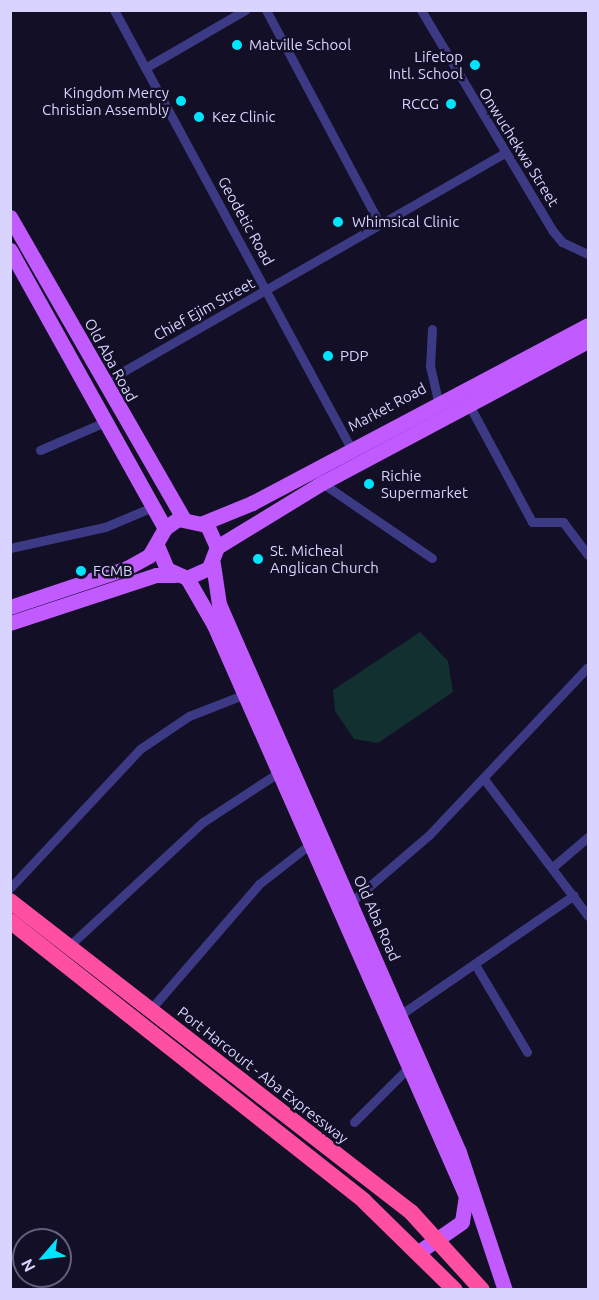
<!DOCTYPE html>
<html>
<head>
<meta charset="utf-8">
<style>
  body { margin:0 }
  #map { position:relative; width:599px; height:1300px; overflow:hidden; background:#130f26; font-family:Ubuntu,sans-serif }
  div>[style] { position:absolute }
  .green>* { inset:0; background:#12302f }
  .street>* { height:9px; margin:-4.5px; padding:0 4.5px; transform-origin:4.5px; border-radius:4.5px; background:#3d3a85 }
  .primary>* { height:15px; margin:-7.5px; padding:0 7.5px; transform-origin:7.5px; border-radius:7.5px; background:#c25bff }
  .highway>* { height:16px; margin:-8px; padding:0 8px; transform-origin:8px; border-radius:8px; background:#ff4fa3 }
  .dots>* { width:16px; height:16px; translate:-50% -50%; box-sizing:border-box; border:3px solid #130f26; border-radius:50% }
  span { translate:-50% -50%; white-space:nowrap; text-align:center; line-height:1.15; -webkit-text-stroke:5px #130f26; paint-order:stroke }
  .poi-label { font-size:15px; color:#d9d4ff }
  .left { translate:0 -50%; text-align:left }
  .right { translate:-100% -50%; text-align:right }
  .street-label { font-size:15px; color:#d9d4ff }
  .frame { position:absolute; inset:0; border:12px solid #d9d4ff; pointer-events:none }
  .north { position:absolute; left:12px; top:1228px; width:60px; height:60px; box-sizing:border-box; background:#130f26; border:2px solid #625e7d; border-radius:50%; rotate:242deg; font-size:16px; font-weight:700; line-height:24px; text-align:center; color:#d9d4ff }
  .north::after { content:''; display:block; margin:auto; width:21px; height:27px; background:#00e5ff; clip-path:polygon(50% 0,100% 100%,50% 72%,0 100%) }
</style>
</head>
<body>
<div id="map">
  <div class="green">
    <i style="clip-path:polygon(420px 632px,448px 661px,453px 692px,378px 743px,354px 739px,335px 711px,333px 690px)"></i>
  </div>
  <div class="street">
    <i style="left:114px;top:10px;width:497px;rotate:61.6deg"></i>
    <i style="left:266px;top:10px;width:242px;rotate:62deg"></i>
    <i style="left:421px;top:10px;width:256px;rotate:59.2deg"></i>
    <i style="left:552px;top:230px;width:16px;rotate:50deg"></i>
    <i style="left:562px;top:242px;width:29px;rotate:25deg"></i>
    <i style="left:145px;top:68px;width:116px;rotate:-30.1deg"></i>
    <i style="left:432px;top:329px;width:37px;rotate:93deg"></i>
    <i style="left:430px;top:366px;width:36px;rotate:77deg"></i>
    <i style="left:103px;top:383px;width:461px;rotate:-29.8deg"></i>
    <i style="left:468px;top:403px;width:135px;rotate:61.7deg"></i>
    <i style="left:532px;top:522px;width:31px"></i>
    <i style="left:563px;top:522px;width:41px;rotate:52.9deg"></i>
    <i style="left:40px;top:450px;width:73px;rotate:-23.4deg"></i>
    <i style="left:322px;top:483px;width:133px;rotate:34.3deg"></i>
    <i style="left:10px;top:548px;width:97px;rotate:-12.5deg"></i>
    <i style="left:105px;top:527px;width:54px;rotate:-22.8deg"></i>
    <i style="left:484px;top:779px;width:172px;rotate:52.8deg"></i>
    <i style="left:554px;top:866px;width:45px;rotate:-40.5deg"></i>
    <i style="left:10px;top:888px;width:190px;rotate:-46.9deg"></i>
    <i style="left:140px;top:749px;width:59px;rotate:-34deg"></i>
    <i style="left:189px;top:716px;width:58px;rotate:-21.3deg"></i>
    <i style="left:351px;top:902px;width:103px;rotate:-40.7deg"></i>
    <i style="left:429px;top:835px;width:231px;rotate:-46.6deg"></i>
    <i style="left:70px;top:945px;width:181px;rotate:-42.8deg"></i>
    <i style="left:203px;top:822px;width:90px;rotate:-33.2deg"></i>
    <i style="left:476px;top:966px;width:100px;rotate:59.3deg"></i>
    <i style="left:150px;top:1010px;width:167px;rotate:-49.1deg"></i>
    <i style="left:259px;top:884px;width:63px;rotate:-38deg"></i>
    <i style="left:400px;top:1015px;width:211px;rotate:-34.6deg"></i>
    <i style="left:354px;top:1122px;width:78px;rotate:-45deg"></i>
  </div>
  <div class="primary">
    <i style="left:10px;top:217px;width:347px;rotate:60.1deg"></i>
    <i style="left:10px;top:250px;width:318px;rotate:60.9deg"></i>
    <i style="left:203px;top:523px;width:53px;rotate:-22.2deg"></i>
    <i style="left:252px;top:503px;width:380px;rotate:-27.9deg"></i>
    <i style="left:217px;top:547px;width:123px;rotate:-31.4deg"></i>
    <i style="left:322px;top:483px;width:302px;rotate:-28.1deg"></i>
    <i style="left:213px;top:564px;width:40px;rotate:81.5deg"></i>
    <i style="left:219px;top:604px;width:598px;rotate:66.35deg"></i>
    <i style="left:459px;top:1152px;width:145px;rotate:71.6deg"></i>
    <i style="left:187px;top:578px;width:54px;rotate:60.1deg"></i>
    <i style="left:214px;top:625px;width:624px;rotate:66.19deg"></i>
    <i style="left:466px;top:1196px;width:26px;rotate:99deg"></i>
    <i style="left:462px;top:1222px;width:51px;rotate:145.4deg"></i>
    <i style="left:10px;top:607px;width:123px;rotate:-18.4deg"></i>
    <i style="left:127px;top:568px;width:25px;rotate:-29deg"></i>
    <i style="left:149px;top:556px;width:32px;rotate:-60deg"></i>
    <i style="left:165px;top:528px;width:16px;rotate:-35deg"></i>
    <i style="left:178px;top:519px;width:30px;rotate:12deg"></i>
    <i style="left:207px;top:525px;width:24px;rotate:66deg"></i>
    <i style="left:217px;top:547px;width:22px;rotate:111deg"></i>
    <i style="left:209px;top:568px;width:24px;rotate:156deg"></i>
    <i style="left:187px;top:578px;width:22px;rotate:-156deg"></i>
    <i style="left:167px;top:569px;width:25px;rotate:-113deg"></i>
    <i style="left:10px;top:623px;width:154px;rotate:-18.2deg"></i>
    <i style="left:156px;top:575px;width:19px"></i>
  </div>
  <div class="highway">
    <i style="left:10px;top:901px;width:507px;rotate:37.8deg"></i>
    <i style="left:411px;top:1212px;width:105px;rotate:47.7deg"></i>
    <i style="left:10px;top:921px;width:451px;rotate:38.3deg"></i>
    <i style="left:364px;top:1201px;width:127px;rotate:44.4deg"></i>
  </div>
  <div class="dots">
    <i style="left:237px;top:45px;background:#00e5ff"></i>
    <i style="left:475px;top:65px;background:#00e5ff"></i>
    <i style="left:181px;top:101px;background:#00e5ff"></i>
    <i style="left:451px;top:104px;background:#00e5ff"></i>
    <i style="left:199px;top:117px;background:#00e5ff"></i>
    <i style="left:338px;top:222px;background:#00e5ff"></i>
    <i style="left:328px;top:356px;background:#00e5ff"></i>
    <i style="left:369px;top:484px;background:#00e5ff"></i>
    <i style="left:258px;top:559px;background:#00e5ff"></i>
    <i style="left:81px;top:571px;background:#00e5ff"></i>
  </div>
  <div class="poi-label">
    <span class="left" style="left:249px;top:45px">Matville School</span>
    <span class="right" style="left:463px;top:65px">Lifetop<br>Intl. School</span>
    <span class="right" style="left:169px;top:101px">Kingdom Mercy<br>Christian Assembly</span>
    <span class="right" style="left:439px;top:104px">RCCG</span>
    <span class="left" style="left:212px;top:117px">Kez Clinic</span>
    <span class="left" style="left:352px;top:222px">Whimsical Clinic</span>
    <span class="left" style="left:340px;top:356px">PDP</span>
    <span class="left" style="left:381px;top:484px">Richie<br>Supermarket</span>
    <span class="left" style="left:270px;top:559px">St. Micheal<br>Anglican Church</span>
    <span class="left" style="left:93px;top:571px">FCMB</span>
  </div>
  <div class="street-label">
    <span style="left:519px;top:147px;rotate:58deg">Onwuchekwa Street</span>
    <span style="left:246px;top:221px;rotate:61deg">Geodetic Road</span>
    <span style="left:204px;top:309px;rotate:-29deg">Chief Ejim Street</span>
    <span style="left:111px;top:360px;rotate:61deg">Old Aba Road</span>
    <span style="left:387px;top:407px;rotate:-28deg">Market Road</span>
    <span style="left:377px;top:918px;rotate:66deg">Old Aba Road</span>
    <span style="left:263px;top:1075px;rotate:38deg">Port Harcourt - Aba Expressway</span>
  </div>
  <div class="frame"></div>
  <div class="north">N</div>
</div>
</body>
</html>
